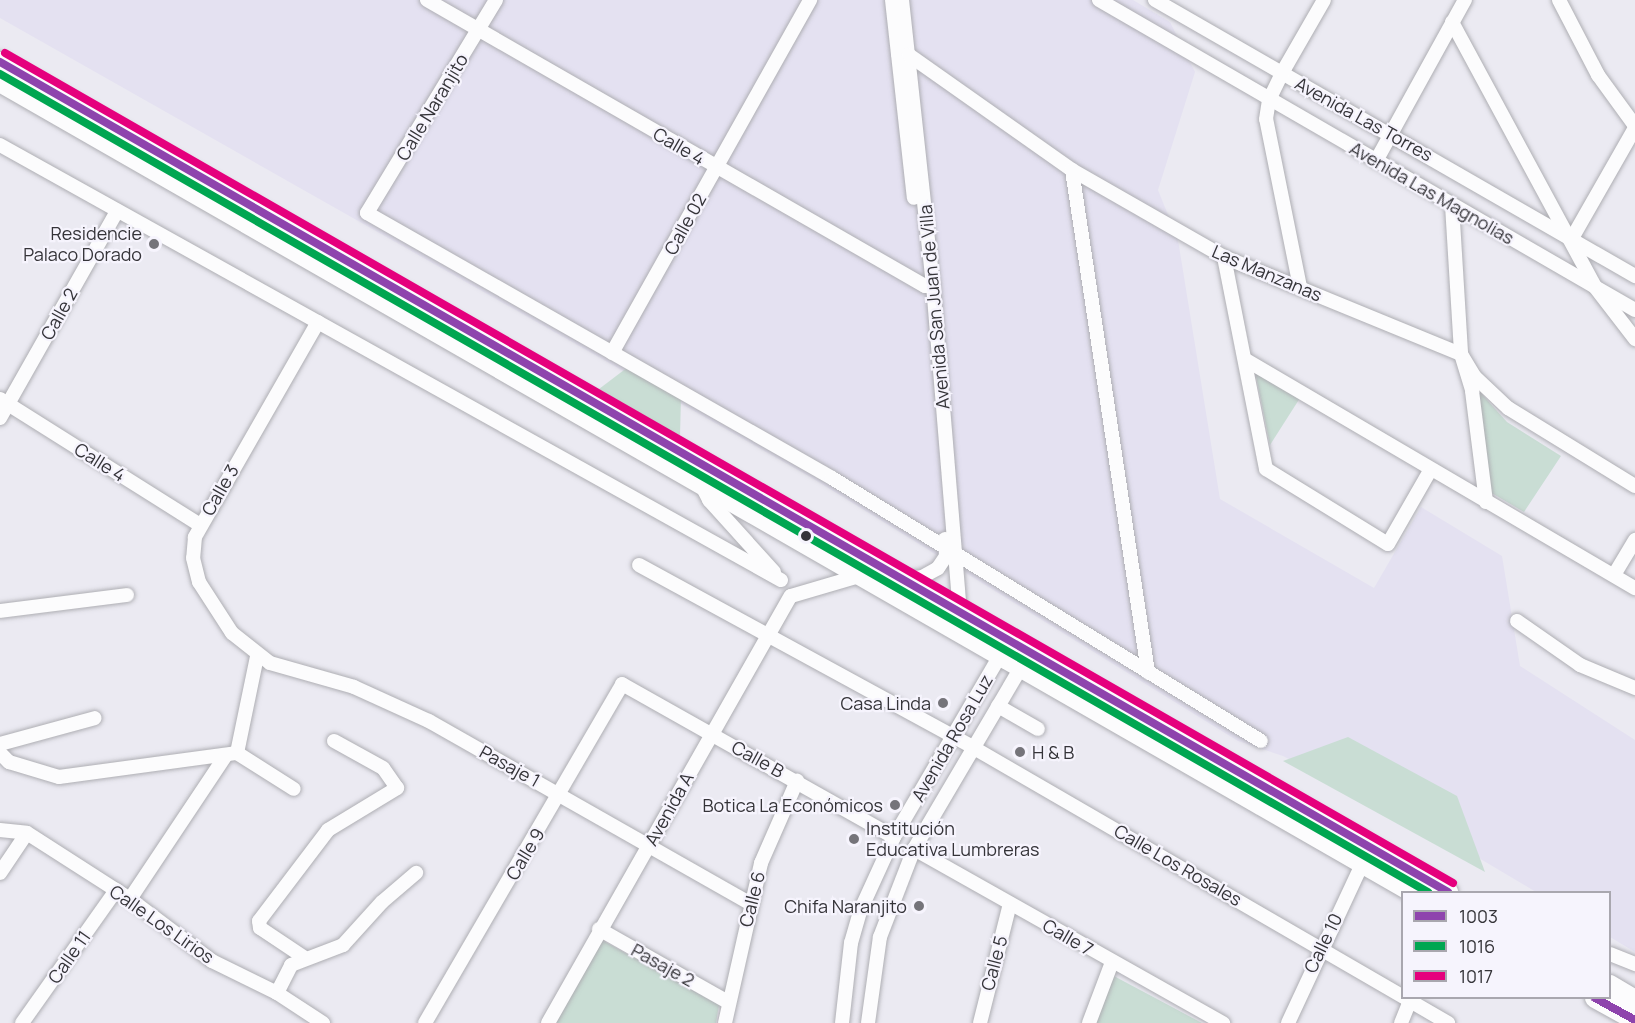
<!DOCTYPE html>
<html>
<head>
<meta charset="utf-8">
<style>
  body { margin:0 }
  #map { position:relative; width:1635px; height:1023px; overflow:hidden; background:#ebeaf2; font-family:Manrope,sans-serif }
  div>[style] { position:absolute }
  .built>* { inset:0; background:#e4e1f1 }
  .green>* { inset:0; background:#c9ddd4 }
  .roads { filter:drop-shadow(0 0 2px #aeaeb3) drop-shadow(0 0 2px #aeaeb3) }
  .minor>* { height:14px; margin:-7px; padding:0 7px; transform-origin:7px; border-radius:7px; background:#fcfcfd }
  .highway>* { height:20px; margin:-10px; padding:0 10px; transform-origin:10px; border-radius:10px; background:#fcfcfd }
  .bus-1>* { height:8px; margin:-4px; padding:0 4px; transform-origin:4px; border-radius:4px; background:#8e44ad }
  .bus-2>* { height:8px; margin:-4px; padding:0 4px; transform-origin:4px; border-radius:4px; background:#00a651 }
  .bus-3>* { height:8px; margin:-4px; padding:0 4px; transform-origin:4px; border-radius:4px; background:#e5007d }
  .dots>* { width:16px; height:16px; translate:-50% -50%; box-sizing:border-box; border:3px solid #f6f4fd; border-radius:50% }
  span { translate:-50% -50%; white-space:nowrap; text-align:center; line-height:1.15; -webkit-text-stroke:4.5px #f6f4fd; paint-order:stroke }
  .street-label { font-size:18px; color:#353439 }
  .poi-label { font-size:18px; color:#353439 }
  .right { translate:-100% -50%; text-align:right }
  .left { translate:0 -50%; text-align:left }
  .legend { position:absolute; left:1401px; top:891px; width:210px; height:108px; box-sizing:border-box; background:#f6f4fd; border:2px solid #a9a7af; margin:0; padding:8px 10px; list-style:none; font-size:18px; color:#353439 }
  .legend li { display:flex; align-items:center; gap:12px; height:30px }
  .legend b { width:30px; border:2px solid #a9a7af }
</style>
</head>
<body>
<div id="map">
  <div class="built">
    <i style="clip-path:polygon(0 0,1133px 0,1170px 22px,1195px 72px,1158px 190px,1178px 240px,1220px 499px,1374px 588px,1421px 507px,1502px 556px,1520px 666px,1635px 740px,1635px 952px,1610px 937px,1610px 892px,1536px 892px,1462px 848px,1283px 756px,1238px 741px,812px 478px,0 18px)"></i>
  </div>
  <div class="green">
    <i style="clip-path:polygon(628px 367px,681px 397px,680px 436px,599px 389px)"></i>
    <i style="clip-path:polygon(1255px 371px,1300px 398px,1270px 445px)"></i>
    <i style="clip-path:polygon(1478px 390px,1507px 422px,1561px 456px,1524px 512px,1490px 492px)"></i>
    <i style="clip-path:polygon(1348px 737px,1457px 796px,1485px 872px,1283px 761px)"></i>
    <i style="clip-path:polygon(600px 939px,719px 1005px,716px 1023px,556px 1023px)"></i>
    <i style="clip-path:polygon(1112px 975px,1202px 1023px,1096px 1023px)"></i>
  </div>
  <div class="roads">
    <div class="minor">
      <i style="left:427px;top:0;width:574px;rotate:29.87deg"></i>
      <i style="left:925px;top:286px;width:8px;rotate:-7deg"></i>
      <i style="left:496px;top:0;width:249px;rotate:121.2deg"></i>
      <i style="left:367px;top:213px;width:535px;rotate:29.68deg"></i>
      <i style="left:832px;top:478px;width:503px;rotate:31.51deg"></i>
      <i style="left:892px;top:0;width:199px;rotate:83.7deg"></i>
      <i style="left:902px;top:0;width:287px;rotate:83.8deg"></i>
      <i style="left:933px;top:285px;width:331px;rotate:85.3deg"></i>
      <i style="left:1099px;top:0;width:619px;rotate:30.04deg"></i>
      <i style="left:1155px;top:0;width:554px;rotate:29.9deg"></i>
      <i style="left:1559px;top:0;width:85px;rotate:62.5deg"></i>
      <i style="left:1598px;top:75px;width:63px;rotate:54deg"></i>
      <i style="left:1452px;top:22px;width:301px;rotate:61.6deg"></i>
      <i style="left:1595px;top:287px;width:66px;rotate:52.4deg"></i>
      <i style="left:898px;top:54px;width:11px;rotate:5deg"></i>
      <i style="left:909px;top:55px;width:199px;rotate:35.2deg"></i>
      <i style="left:1072px;top:170px;width:175px;rotate:29.8deg"></i>
      <i style="left:1224px;top:257px;width:256px;rotate:22.3deg"></i>
      <i style="left:1461px;top:354px;width:26px;rotate:59deg"></i>
      <i style="left:1474px;top:376px;width:47px;rotate:43.3deg"></i>
      <i style="left:1508px;top:408px;width:149px;rotate:31.6deg"></i>
      <i style="left:0;top:145px;width:894px;rotate:29.12deg"></i>
      <i style="left:1376px;top:161px;width:184px;rotate:-61.1deg"></i>
      <i style="left:1072px;top:170px;width:508px;rotate:81.39deg"></i>
      <i style="left:1452px;top:205px;width:149px;rotate:86.5deg"></i>
      <i style="left:1461px;top:354px;width:39px;rotate:73deg"></i>
      <i style="left:1472px;top:391px;width:112px;rotate:82.8deg"></i>
      <i style="left:1571px;top:240px;width:129px;rotate:-60.3deg"></i>
      <i style="left:1224px;top:257px;width:216px;rotate:78.8deg"></i>
      <i style="left:1266px;top:469px;width:143px;rotate:31.6deg"></i>
      <i style="left:1388px;top:544px;width:86px;rotate:-60.2deg"></i>
      <i style="left:1300px;top:287px;width:171px;rotate:-101.4deg"></i>
      <i style="left:1266px;top:119px;width:19px;rotate:-81deg"></i>
      <i style="left:1269px;top:100px;width:30px;rotate:-64deg"></i>
      <i style="left:1282px;top:73px;width:84px;rotate:-60.1deg"></i>
      <i style="left:318px;top:322px;width:248px;rotate:119.8deg"></i>
      <i style="left:195px;top:537px;width:21px;rotate:95deg"></i>
      <i style="left:193px;top:558px;width:25px;rotate:76deg"></i>
      <i style="left:199px;top:582px;width:61px;rotate:57.1deg"></i>
      <i style="left:232px;top:633px;width:48px;rotate:38.3deg"></i>
      <i style="left:270px;top:663px;width:87px;rotate:15.9deg"></i>
      <i style="left:354px;top:687px;width:82px;rotate:24.4deg"></i>
      <i style="left:429px;top:721px;width:369px;rotate:29.6deg"></i>
      <i style="left:612px;top:353px;width:405px;rotate:-60.7deg"></i>
      <i style="left:1246px;top:360px;width:451px;rotate:30.4deg"></i>
      <i style="left:0;top:399px;width:236px;rotate:32.2deg"></i>
      <i style="left:0;top:418px;width:238px;rotate:-60.5deg"></i>
      <i style="left:702px;top:486px;width:16px;rotate:63deg"></i>
      <i style="left:709px;top:500px;width:97px;rotate:47.9deg"></i>
      <i style="left:639px;top:565px;width:382px;rotate:28.6deg"></i>
      <i style="left:974px;top:748px;width:495px;rotate:30.1deg"></i>
      <i style="left:1614px;top:575px;width:41px;rotate:-59deg"></i>
      <i style="left:901px;top:579px;width:21px;rotate:-5deg"></i>
      <i style="left:922px;top:577px;width:18px;rotate:-29deg"></i>
      <i style="left:938px;top:568px;width:14px;rotate:-56deg"></i>
      <i style="left:946px;top:556px;width:17px;rotate:-93deg"></i>
      <i style="left:0;top:611px;width:128px;rotate:-7.2deg"></i>
      <i style="left:1517px;top:621px;width:77px;rotate:34.9deg"></i>
      <i style="left:1580px;top:665px;width:60px;rotate:22.7deg"></i>
      <i style="left:998px;top:706px;width:46px;rotate:29.9deg"></i>
      <i style="left:0;top:744px;width:98px;rotate:-15.3deg"></i>
      <i style="left:0;top:753px;width:13px;rotate:45deg"></i>
      <i style="left:9px;top:762px;width:52px;rotate:16.7deg"></i>
      <i style="left:59px;top:777px;width:180px;rotate:-7.7deg"></i>
      <i style="left:237px;top:753px;width:99px;rotate:-78.3deg"></i>
      <i style="left:237px;top:753px;width:67px;rotate:32.3deg"></i>
      <i style="left:0;top:830px;width:27px;rotate:6deg"></i>
      <i style="left:27px;top:833px;width:122px;rotate:32.7deg"></i>
      <i style="left:130px;top:899px;width:103px;rotate:37.1deg"></i>
      <i style="left:212px;top:961px;width:72px;rotate:26.2deg"></i>
      <i style="left:277px;top:993px;width:55px;rotate:33.1deg"></i>
      <i style="left:914px;top:849px;width:355px;rotate:29.4deg"></i>
      <i style="left:0;top:873px;width:48px;rotate:-56deg"></i>
      <i style="left:130px;top:899px;width:173px;rotate:-56.3deg"></i>
      <i style="left:599px;top:929px;width:148px;rotate:29.5deg"></i>
      <i style="left:1610px;top:954px;width:27px;rotate:22deg"></i>
      <i style="left:305px;top:958px;width:54px;rotate:-146.3deg"></i>
      <i style="left:260px;top:928px;width:7px;rotate:-98deg"></i>
      <i style="left:259px;top:921px;width:114px;rotate:-52.8deg"></i>
      <i style="left:328px;top:830px;width:81px;rotate:-31.3deg"></i>
      <i style="left:397px;top:788px;width:24px;rotate:-125deg"></i>
      <i style="left:383px;top:768px;width:56px;rotate:-151.1deg"></i>
      <i style="left:277px;top:993px;width:31px;rotate:-63deg"></i>
      <i style="left:291px;top:965px;width:56px;rotate:-21deg"></i>
      <i style="left:343px;top:945px;width:58px;rotate:-47.8deg"></i>
      <i style="left:382px;top:902px;width:45px;rotate:-40.5deg"></i>
      <i style="left:1405px;top:998px;width:50px;rotate:30.2deg"></i>
      <i style="left:22px;top:1023px;width:163px;rotate:-54.7deg"></i>
      <i style="left:425px;top:1023px;width:392px;rotate:-59.8deg"></i>
      <i style="left:622px;top:684px;width:312px;rotate:29.4deg"></i>
      <i style="left:548px;top:1023px;width:491px;rotate:-60.4deg"></i>
      <i style="left:791px;top:596px;width:71px;rotate:-16.4deg"></i>
      <i style="left:725px;top:1023px;width:164px;rotate:-77.3deg"></i>
      <i style="left:761px;top:863px;width:90px;rotate:-66.3deg"></i>
      <i style="left:842px;top:1023px;width:81px;rotate:-83.6deg"></i>
      <i style="left:851px;top:943px;width:35px;rotate:-74deg"></i>
      <i style="left:861px;top:909px;width:79px;rotate:-65.4deg"></i>
      <i style="left:894px;top:837px;width:208px;rotate:-59.7deg"></i>
      <i style="left:868px;top:1023px;width:87px;rotate:-82.1deg"></i>
      <i style="left:880px;top:937px;width:94px;rotate:-68.9deg"></i>
      <i style="left:914px;top:849px;width:209px;rotate:-59.5deg"></i>
      <i style="left:980px;top:1023px;width:123px;rotate:-75.9deg"></i>
      <i style="left:1089px;top:1023px;width:65px;rotate:-69.3deg"></i>
      <i style="left:1288px;top:1023px;width:175px;rotate:-65deg"></i>
      <i style="left:1401px;top:1023px;width:24px;rotate:-68deg"></i>
    </div>
    <div class="highway">
      <i style="left:0;top:62px;width:1669px;rotate:29.82deg"></i>
      <i style="left:0;top:82px;width:1628px;rotate:29.84deg"></i>
      <i style="left:1610px;top:985px;width:29px;rotate:31deg"></i>
      <i style="left:1595px;top:998px;width:46px;rotate:28.8deg"></i>
    </div>
  </div>
  <div class="bus-1">
    <i style="left:0;top:62px;width:1669px;rotate:29.82deg"></i>
    <i style="left:1595px;top:998px;width:46px;rotate:28.8deg"></i>
  </div>
  <div class="bus-2">
    <i style="left:0;top:74px;width:1646px;rotate:29.81deg"></i>
  </div>
  <div class="bus-3">
    <i style="left:5px;top:53px;width:1669px;rotate:29.82deg"></i>
  </div>
  <div class="dots">
    <i style="left:154px;top:244px;background:#75747a"></i>
    <i style="left:806px;top:536px;background:#353439"></i>
    <i style="left:943px;top:703px;background:#75747a"></i>
    <i style="left:1020px;top:752px;background:#75747a"></i>
    <i style="left:895px;top:805px;background:#75747a"></i>
    <i style="left:854px;top:839px;background:#75747a"></i>
    <i style="left:919px;top:906px;background:#75747a"></i>
  </div>
  <div class="street-label">
    <span style="left:432px;top:107px;rotate:-59deg">Calle Naranjito</span>
    <span style="left:1364px;top:119px;rotate:29deg">Avenida Las Torres</span>
    <span style="left:679px;top:146px;rotate:30deg">Calle 4</span>
    <span style="left:1432px;top:193px;rotate:30deg">Avenida Las Magnolias</span>
    <span style="left:685px;top:224px;rotate:-61deg">Calle 02</span>
    <span style="left:1267px;top:273px;rotate:23deg">Las Manzanas</span>
    <span style="left:934px;top:307px;rotate:-95deg">Avenida San Juan de Villa</span>
    <span style="left:59px;top:314px;rotate:-61deg">Calle 2</span>
    <span style="left:100px;top:462px;rotate:32deg">Calle 4</span>
    <span style="left:220px;top:490px;rotate:-60deg">Calle 3</span>
    <span style="left:952px;top:738px;rotate:-60deg">Avenida Rosa Luz</span>
    <span style="left:758px;top:759px;rotate:29deg">Calle B</span>
    <span style="left:510px;top:766px;rotate:29deg">Pasaje 1</span>
    <span style="left:669px;top:809px;rotate:-61deg">Avenida A</span>
    <span style="left:525px;top:854px;rotate:-59deg">Calle 9</span>
    <span style="left:1178px;top:865px;rotate:30deg">Calle Los Rosales</span>
    <span style="left:752px;top:899px;rotate:-76deg">Calle 6</span>
    <span style="left:162px;top:924px;rotate:35deg">Calle Los Lirios</span>
    <span style="left:1068px;top:937px;rotate:30deg">Calle 7</span>
    <span style="left:1323px;top:943px;rotate:-64deg">Calle 10</span>
    <span style="left:69px;top:957px;rotate:-55deg">Calle 11</span>
    <span style="left:994px;top:963px;rotate:-75deg">Calle 5</span>
    <span style="left:663px;top:965px;rotate:29deg">Pasaje 2</span>
  </div>
  <div class="poi-label">
    <span class="right" style="left:142px;top:244px">Residencie<br>Palaco Dorado</span>
    <span class="right" style="left:931px;top:703px">Casa Linda</span>
    <span class="left" style="left:1032px;top:752px">H &amp; B</span>
    <span class="right" style="left:883px;top:805px">Botica La Económicos</span>
    <span class="left" style="left:866px;top:839px">Institución<br>Educativa Lumbreras</span>
    <span class="right" style="left:907px;top:906px">Chifa Naranjito</span>
  </div>
  <ul class="legend">
  <li><b style="height:8px;background:#8e44ad"></b>1003</li>
  <li><b style="height:8px;background:#00a651"></b>1016</li>
  <li><b style="height:8px;background:#e5007d"></b>1017</li>
  </ul>
</div>
</body>
</html>
